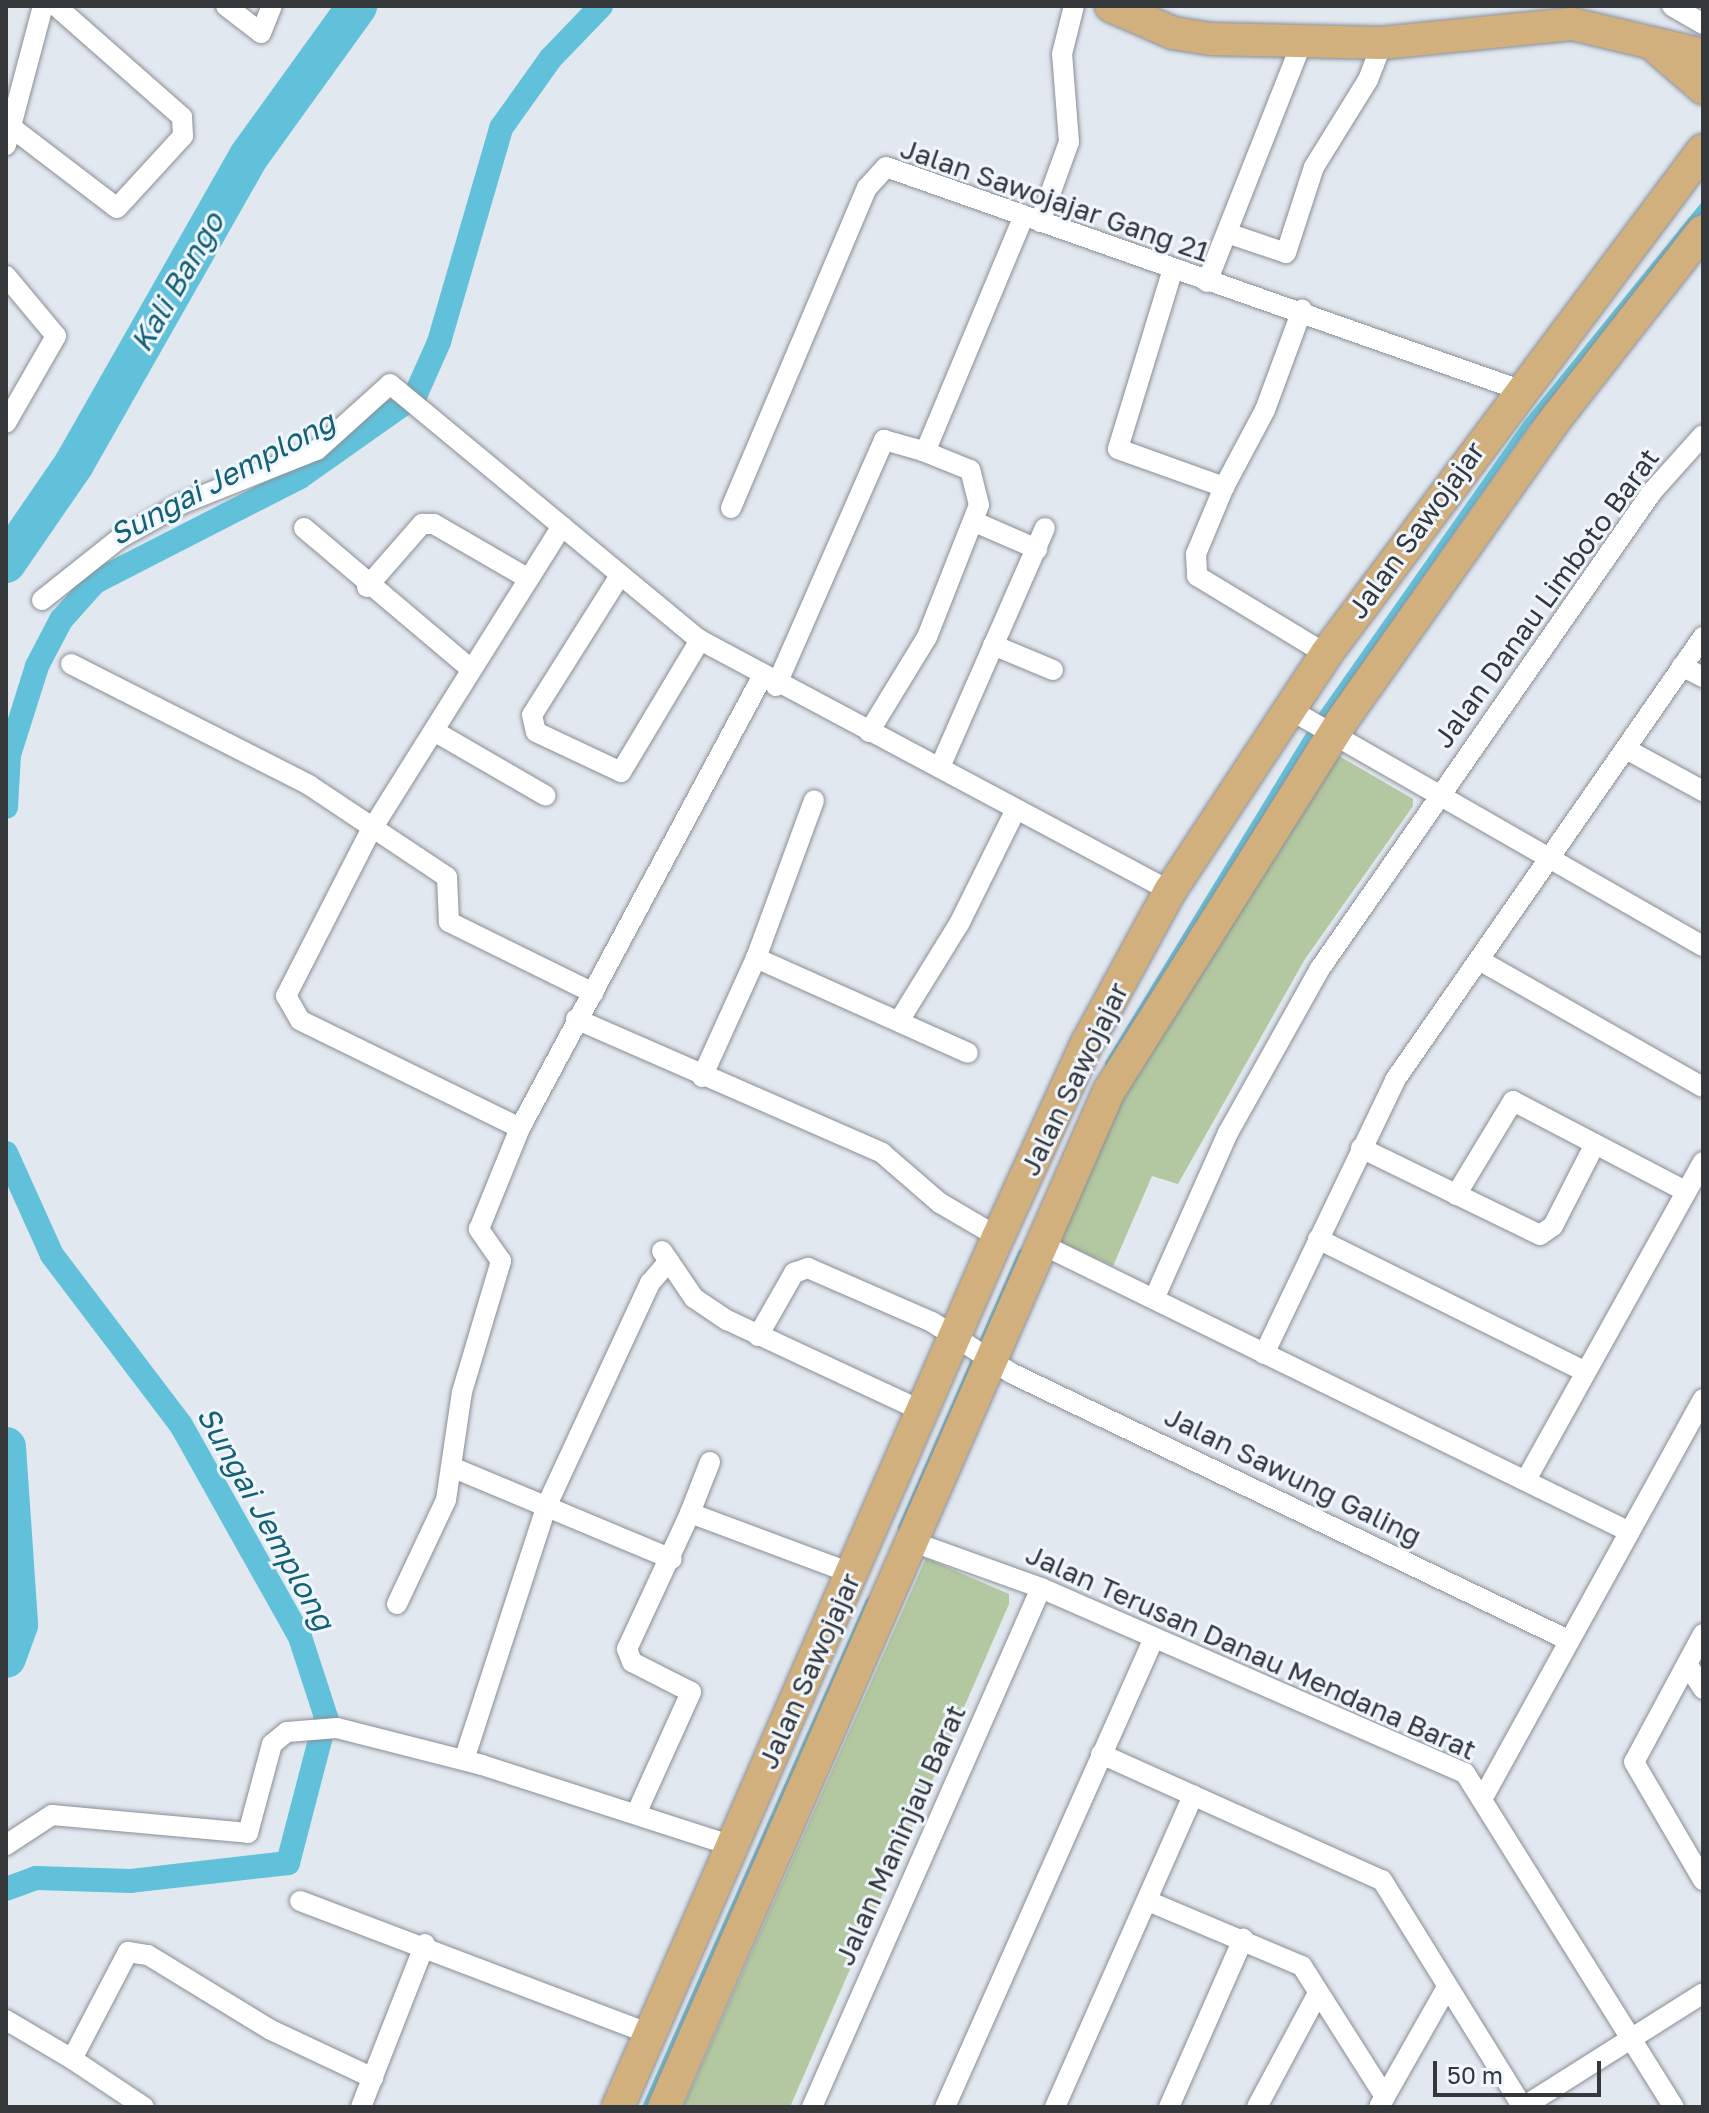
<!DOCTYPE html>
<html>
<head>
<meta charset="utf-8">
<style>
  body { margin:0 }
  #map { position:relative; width:1709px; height:2113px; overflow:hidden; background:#e2e8f0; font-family:"Golos Text",sans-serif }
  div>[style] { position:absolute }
  .green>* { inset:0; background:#b3c8a0 }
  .stream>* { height:7px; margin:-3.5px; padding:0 3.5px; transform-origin:3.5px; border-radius:3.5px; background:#62c1da }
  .canal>* { height:24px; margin:-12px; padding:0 12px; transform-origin:12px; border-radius:12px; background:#62c1da }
  .river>* { height:40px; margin:-20px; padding:0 20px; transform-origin:20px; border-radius:20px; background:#62c1da }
  .roads { filter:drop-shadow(0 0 2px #898e96) drop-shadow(0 0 2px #898e96) }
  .street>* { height:20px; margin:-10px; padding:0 10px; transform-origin:10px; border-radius:10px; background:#fff }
  .primary>* { height:32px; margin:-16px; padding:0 16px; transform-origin:16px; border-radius:16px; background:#d1b07d }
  span { translate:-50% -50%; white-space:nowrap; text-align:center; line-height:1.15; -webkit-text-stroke:6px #f0f6fe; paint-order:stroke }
  .street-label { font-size:28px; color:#35383b }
  .water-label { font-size:30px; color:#136173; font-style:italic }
  .frame { position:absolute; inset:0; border:8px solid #35383b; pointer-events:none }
  .scale { position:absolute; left:1433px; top:2061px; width:168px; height:36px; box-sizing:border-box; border:4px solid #35383b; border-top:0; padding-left:10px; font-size:24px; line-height:28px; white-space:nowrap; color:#35383b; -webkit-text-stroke:6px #f0f6fe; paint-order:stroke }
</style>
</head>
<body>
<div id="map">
  <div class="green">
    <i style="clip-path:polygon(1334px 753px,1413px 799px,1413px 806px,1305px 959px,1178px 1184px,1152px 1176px,1113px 1266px,1054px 1239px,1103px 1125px)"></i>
    <i style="clip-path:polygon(926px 1558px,1009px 1594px,1009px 1604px,790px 2107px,683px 2107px)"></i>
  </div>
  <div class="stream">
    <i style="left:1108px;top:1063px;width:404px;rotate:-58.6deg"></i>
    <i style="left:1319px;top:718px;width:363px;rotate:-54.9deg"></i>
    <i style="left:1528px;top:421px;width:278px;rotate:-51deg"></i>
    <i style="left:901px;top:1527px;width:300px;rotate:-66.4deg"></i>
    <i style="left:645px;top:2107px;width:554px;rotate:-66.16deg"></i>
  </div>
  <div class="canal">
    <i style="left:6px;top:807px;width:52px;rotate:-86.7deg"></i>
    <i style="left:9px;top:755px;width:93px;rotate:-72.5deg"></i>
    <i style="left:37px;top:666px;width:52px;rotate:-62.4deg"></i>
    <i style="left:61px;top:620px;width:51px;rotate:-48.2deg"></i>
    <i style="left:95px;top:582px;width:230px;rotate:-27.1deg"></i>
    <i style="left:300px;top:477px;width:141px;rotate:-35.2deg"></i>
    <i style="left:415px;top:396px;width:59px;rotate:-66deg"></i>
    <i style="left:439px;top:342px;width:223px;rotate:-73.8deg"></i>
    <i style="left:501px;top:128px;width:86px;rotate:-54.5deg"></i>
    <i style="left:551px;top:58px;width:72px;rotate:-46.1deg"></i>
    <i style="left:6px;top:1153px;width:112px;rotate:65.7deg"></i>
    <i style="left:52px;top:1255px;width:213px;rotate:52.8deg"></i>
    <i style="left:181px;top:1425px;width:243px;rotate:60.7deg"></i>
    <i style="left:300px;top:1637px;width:84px;rotate:72deg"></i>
    <i style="left:326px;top:1717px;width:151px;rotate:104.6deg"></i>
    <i style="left:288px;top:1863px;width:158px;rotate:173.5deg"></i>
    <i style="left:131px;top:1881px;width:95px;rotate:-178.2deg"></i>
    <i style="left:36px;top:1878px;width:32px;rotate:160deg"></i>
  </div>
  <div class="river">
    <i style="left:6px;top:563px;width:120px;rotate:-55.5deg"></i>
    <i style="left:74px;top:464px;width:354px;rotate:-60.4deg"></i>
    <i style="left:249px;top:156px;width:185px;rotate:-54.2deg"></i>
    <i style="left:6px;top:1447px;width:178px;rotate:86.1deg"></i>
    <i style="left:18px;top:1625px;width:35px;rotate:110deg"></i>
  </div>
  <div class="roads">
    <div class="street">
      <i style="left:226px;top:6px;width:44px;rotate:37.6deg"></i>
      <i style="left:261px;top:33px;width:29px;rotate:-68deg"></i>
      <i style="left:1672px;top:6px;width:36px;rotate:30deg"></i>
      <i style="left:11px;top:127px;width:133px;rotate:37.4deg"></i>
      <i style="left:117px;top:208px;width:98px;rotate:-47.5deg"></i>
      <i style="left:183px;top:136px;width:19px;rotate:-93deg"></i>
      <i style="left:182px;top:117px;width:168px;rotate:-138.6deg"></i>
      <i style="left:6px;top:145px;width:144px;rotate:-75.1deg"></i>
      <i style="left:1040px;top:222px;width:85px;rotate:-70.1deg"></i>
      <i style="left:1069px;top:142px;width:88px;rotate:-94.5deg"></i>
      <i style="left:1062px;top:54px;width:49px;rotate:-76deg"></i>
      <i style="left:1227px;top:233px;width:62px;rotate:18.7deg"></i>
      <i style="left:1286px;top:253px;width:90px;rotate:-72deg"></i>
      <i style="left:1314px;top:167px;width:102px;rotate:-58.2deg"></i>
      <i style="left:1368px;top:80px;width:40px;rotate:-69deg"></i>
      <i style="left:1172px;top:272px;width:185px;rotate:107deg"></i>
      <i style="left:1118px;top:449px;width:113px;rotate:19.7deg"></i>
      <i style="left:1224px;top:487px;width:87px;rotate:-62deg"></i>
      <i style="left:1265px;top:410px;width:107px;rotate:-69.7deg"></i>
      <i style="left:6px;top:276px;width:78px;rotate:50.2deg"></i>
      <i style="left:56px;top:336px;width:100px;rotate:119.9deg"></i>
      <i style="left:1207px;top:282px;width:256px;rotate:-68.4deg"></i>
      <i style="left:1224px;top:487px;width:73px;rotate:112.7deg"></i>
      <i style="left:1196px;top:554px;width:22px;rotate:87deg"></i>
      <i style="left:1197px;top:576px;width:151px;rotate:31.2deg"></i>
      <i style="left:731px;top:508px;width:348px;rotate:-67deg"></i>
      <i style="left:867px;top:188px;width:28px;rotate:-48deg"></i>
      <i style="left:886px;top:167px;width:669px;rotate:19.38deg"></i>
      <i style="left:975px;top:522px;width:68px;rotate:23.5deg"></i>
      <i style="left:304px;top:528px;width:219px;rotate:40.2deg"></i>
      <i style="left:619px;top:577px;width:163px;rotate:122.2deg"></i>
      <i style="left:532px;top:715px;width:17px;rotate:77deg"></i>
      <i style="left:536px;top:732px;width:94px;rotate:25.2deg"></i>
      <i style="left:621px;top:772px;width:154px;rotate:-59.1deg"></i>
      <i style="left:367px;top:587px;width:84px;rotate:-48.9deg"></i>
      <i style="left:422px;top:524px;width:12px"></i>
      <i style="left:434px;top:524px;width:108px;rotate:30.1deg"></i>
      <i style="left:42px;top:600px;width:100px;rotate:-38.5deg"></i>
      <i style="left:120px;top:538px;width:70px;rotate:-29.1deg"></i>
      <i style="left:181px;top:504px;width:146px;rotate:-21.7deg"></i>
      <i style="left:317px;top:450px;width:98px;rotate:-42.1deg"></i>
      <i style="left:390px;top:384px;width:402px;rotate:39.6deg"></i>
      <i style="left:700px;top:640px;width:533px;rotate:28.1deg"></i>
      <i style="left:993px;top:645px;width:65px;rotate:22.6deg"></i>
      <i style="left:71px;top:664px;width:267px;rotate:26.9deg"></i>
      <i style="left:309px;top:785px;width:166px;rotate:33.7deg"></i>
      <i style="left:447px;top:877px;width:45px;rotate:87.5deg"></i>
      <i style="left:449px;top:922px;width:161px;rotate:26.2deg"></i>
      <i style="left:1682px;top:666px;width:24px;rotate:28deg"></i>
      <i style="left:776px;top:686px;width:269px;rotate:-66.3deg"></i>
      <i style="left:884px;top:440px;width:41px;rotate:15.8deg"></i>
      <i style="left:923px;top:451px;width:8px;rotate:-50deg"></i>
      <i style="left:928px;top:445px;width:248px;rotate:-67.3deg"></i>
      <i style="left:1289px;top:709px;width:477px;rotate:29.8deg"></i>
      <i style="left:434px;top:731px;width:129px;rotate:30.1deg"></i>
      <i style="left:869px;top:732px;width:111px;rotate:-58.6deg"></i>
      <i style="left:927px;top:637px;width:142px;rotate:-68.5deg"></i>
      <i style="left:979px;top:505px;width:36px;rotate:-104deg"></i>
      <i style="left:970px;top:470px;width:51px;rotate:-158deg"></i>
      <i style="left:1626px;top:749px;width:88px;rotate:28.6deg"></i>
      <i style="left:940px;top:767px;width:261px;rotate:-66.3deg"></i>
      <i style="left:756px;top:958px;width:232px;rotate:24.1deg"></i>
      <i style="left:1479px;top:960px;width:257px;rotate:29.6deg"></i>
      <i style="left:576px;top:1019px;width:334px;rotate:23.6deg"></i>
      <i style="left:882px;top:1153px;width:77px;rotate:40.8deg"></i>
      <i style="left:940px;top:1203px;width:67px;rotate:30.4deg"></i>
      <i style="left:899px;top:1021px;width:114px;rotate:-58.3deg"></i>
      <i style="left:959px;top:924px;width:128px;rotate:-63.6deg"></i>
      <i style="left:702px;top:1077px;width:131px;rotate:-65.6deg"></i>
      <i style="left:756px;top:958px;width:168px;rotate:-69.8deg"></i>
      <i style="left:520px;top:1128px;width:245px;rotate:-153.9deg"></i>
      <i style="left:300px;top:1020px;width:28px;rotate:-120deg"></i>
      <i style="left:286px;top:996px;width:184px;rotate:-62.9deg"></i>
      <i style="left:370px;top:832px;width:361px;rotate:-57.9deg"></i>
      <i style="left:1361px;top:1148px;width:199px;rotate:25.9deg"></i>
      <i style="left:1540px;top:1235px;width:16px;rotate:-35deg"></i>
      <i style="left:1553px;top:1226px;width:92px;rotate:-62.9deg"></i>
      <i style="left:1456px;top:1195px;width:110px;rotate:-58.8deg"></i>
      <i style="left:1513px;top:1101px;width:194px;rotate:27.6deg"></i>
      <i style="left:1318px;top:1239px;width:299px;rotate:26.4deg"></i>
      <i style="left:1043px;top:1245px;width:653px;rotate:26.06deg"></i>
      <i style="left:662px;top:1251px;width:57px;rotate:55.8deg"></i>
      <i style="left:694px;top:1298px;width:40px;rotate:34deg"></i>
      <i style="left:727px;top:1320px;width:215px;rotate:25deg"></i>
      <i style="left:1154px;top:1299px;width:182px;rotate:-66deg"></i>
      <i style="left:1228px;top:1133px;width:187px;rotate:-60.8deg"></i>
      <i style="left:1319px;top:970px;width:583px;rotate:-55.14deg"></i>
      <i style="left:1652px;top:492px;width:76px;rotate:-48.2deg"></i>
      <i style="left:758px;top:1336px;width:73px;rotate:-60.3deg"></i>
      <i style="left:794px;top:1273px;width:15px;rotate:-20deg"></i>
      <i style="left:808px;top:1268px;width:135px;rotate:23.5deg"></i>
      <i style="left:932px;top:1322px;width:94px;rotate:32.8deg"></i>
      <i style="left:1011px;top:1373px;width:618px;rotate:25.61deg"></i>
      <i style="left:1264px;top:1354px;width:304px;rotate:-64.4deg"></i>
      <i style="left:1395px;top:1080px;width:540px;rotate:-55.19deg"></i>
      <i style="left:710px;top:1462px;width:55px;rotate:111.4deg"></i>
      <i style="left:690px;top:1513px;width:174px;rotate:20.5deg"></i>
      <i style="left:454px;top:1468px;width:236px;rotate:22.7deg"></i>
      <i style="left:1526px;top:1480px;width:364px;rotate:-60.9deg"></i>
      <i style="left:916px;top:1543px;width:133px;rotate:19.8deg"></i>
      <i style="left:1041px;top:1588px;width:463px;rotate:23.6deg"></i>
      <i style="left:1465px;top:1773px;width:394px;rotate:58deg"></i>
      <i style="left:397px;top:1604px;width:115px;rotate:-64.8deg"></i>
      <i style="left:446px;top:1500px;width:109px;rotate:-81.6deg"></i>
      <i style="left:462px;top:1392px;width:137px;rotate:-73.4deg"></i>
      <i style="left:501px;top:1261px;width:39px;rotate:-125deg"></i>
      <i style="left:479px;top:1229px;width:109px;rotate:-67.9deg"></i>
      <i style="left:520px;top:1128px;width:510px;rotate:-61.78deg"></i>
      <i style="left:1703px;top:1634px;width:145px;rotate:118.3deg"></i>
      <i style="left:1634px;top:1762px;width:137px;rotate:59.7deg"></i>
      <i style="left:1687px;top:1664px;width:30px;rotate:57deg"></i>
      <i style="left:1101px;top:1754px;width:308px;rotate:24.2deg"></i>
      <i style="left:1382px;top:1880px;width:267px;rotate:58.2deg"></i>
      <i style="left:464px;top:1760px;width:266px;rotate:-72deg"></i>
      <i style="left:546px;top:1507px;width:247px;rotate:-65.1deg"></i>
      <i style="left:650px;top:1283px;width:29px;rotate:-49deg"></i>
      <i style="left:1485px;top:1794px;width:451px;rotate:-61.1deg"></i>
      <i style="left:636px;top:1814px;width:134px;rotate:-65.7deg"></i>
      <i style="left:691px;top:1692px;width:66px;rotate:-153deg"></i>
      <i style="left:632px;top:1662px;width:14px;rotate:-111deg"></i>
      <i style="left:627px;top:1649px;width:150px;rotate:-65.1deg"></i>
      <i style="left:6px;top:1845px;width:55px;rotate:-33.1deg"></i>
      <i style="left:52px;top:1815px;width:197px;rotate:5.2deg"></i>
      <i style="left:248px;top:1833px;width:92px;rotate:-74.9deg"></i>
      <i style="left:272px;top:1744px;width:19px;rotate:-39deg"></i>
      <i style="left:287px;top:1732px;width:50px;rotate:-4.6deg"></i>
      <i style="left:337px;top:1728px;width:150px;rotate:14.3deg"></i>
      <i style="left:482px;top:1765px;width:261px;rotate:17.9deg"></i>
      <i style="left:300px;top:1901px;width:372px;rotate:20.8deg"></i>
      <i style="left:1148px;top:1901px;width:167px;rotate:22.9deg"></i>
      <i style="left:1302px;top:1966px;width:155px;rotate:57.6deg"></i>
      <i style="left:6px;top:2020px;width:77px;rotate:30.6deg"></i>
      <i style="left:144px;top:2107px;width:87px;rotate:-146.3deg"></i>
      <i style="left:72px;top:2059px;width:121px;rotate:-62.4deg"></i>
      <i style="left:128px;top:1952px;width:20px;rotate:9deg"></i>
      <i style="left:148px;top:1955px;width:144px;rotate:31.4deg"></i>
      <i style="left:271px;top:2030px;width:113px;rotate:25.2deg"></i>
      <i style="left:361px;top:2107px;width:175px;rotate:-68.6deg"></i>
      <i style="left:812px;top:2107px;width:567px;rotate:-66.19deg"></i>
      <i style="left:945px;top:2107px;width:513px;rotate:-65.98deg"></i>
      <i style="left:1055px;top:2107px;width:341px;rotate:-66.1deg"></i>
      <i style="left:1169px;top:2107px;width:184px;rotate:-66.2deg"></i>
      <i style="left:1257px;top:2107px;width:129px;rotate:-61.8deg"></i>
      <i style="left:1379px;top:2107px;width:136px;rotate:-60.4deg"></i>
      <i style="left:1523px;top:2107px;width:213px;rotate:-32.3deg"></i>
    </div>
    <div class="primary">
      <i style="left:1111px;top:6px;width:68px;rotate:23.5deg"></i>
      <i style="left:1173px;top:33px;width:38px;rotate:9deg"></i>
      <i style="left:1211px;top:39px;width:171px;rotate:1.3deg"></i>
      <i style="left:1382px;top:43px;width:191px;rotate:-5.7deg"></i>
      <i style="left:1572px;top:24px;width:135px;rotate:13.3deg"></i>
      <i style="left:1658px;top:49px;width:60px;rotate:40.9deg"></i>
      <i style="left:618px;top:2107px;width:949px;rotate:-66.41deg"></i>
      <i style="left:998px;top:1237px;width:213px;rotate:-65.4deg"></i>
      <i style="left:1087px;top:1043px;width:173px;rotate:-61.4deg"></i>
      <i style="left:1170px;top:891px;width:284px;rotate:-56.6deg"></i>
      <i style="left:1326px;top:654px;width:629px;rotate:-53.2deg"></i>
      <i style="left:664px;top:2107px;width:1109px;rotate:-66.35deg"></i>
      <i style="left:1109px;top:1091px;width:436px;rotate:-57.8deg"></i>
      <i style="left:1341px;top:722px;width:374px;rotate:-54.7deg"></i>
      <i style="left:1557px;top:417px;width:236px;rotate:-51.9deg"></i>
    </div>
  </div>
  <div class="street-label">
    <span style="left:1055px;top:200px;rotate:19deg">Jalan Sawojajar Gang 21</span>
    <span style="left:1416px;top:530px;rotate:-54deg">Jalan Sawojajar</span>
    <span style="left:1546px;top:598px;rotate:-54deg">Jalan Danau Limboto Barat</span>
    <span style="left:1074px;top:1079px;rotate:-64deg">Jalan Sawojajar</span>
    <span style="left:1293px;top:1476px;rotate:26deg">Jalan Sawung Galing</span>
    <span style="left:1251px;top:1652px;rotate:24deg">Jalan Terusan Danau Mendana Barat</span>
    <span style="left:809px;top:1671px;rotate:-66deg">Jalan Sawojajar</span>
    <span style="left:900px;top:1835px;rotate:-66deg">Jalan Maninjau Barat</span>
  </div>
  <div class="water-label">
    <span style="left:177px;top:282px;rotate:-60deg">Kali Bango</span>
    <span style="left:222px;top:478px;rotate:-28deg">Sungai Jemplong</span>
    <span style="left:266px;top:1518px;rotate:61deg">Sungai Jemplong</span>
  </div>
  <div class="frame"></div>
  <div class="scale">50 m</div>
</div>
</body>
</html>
